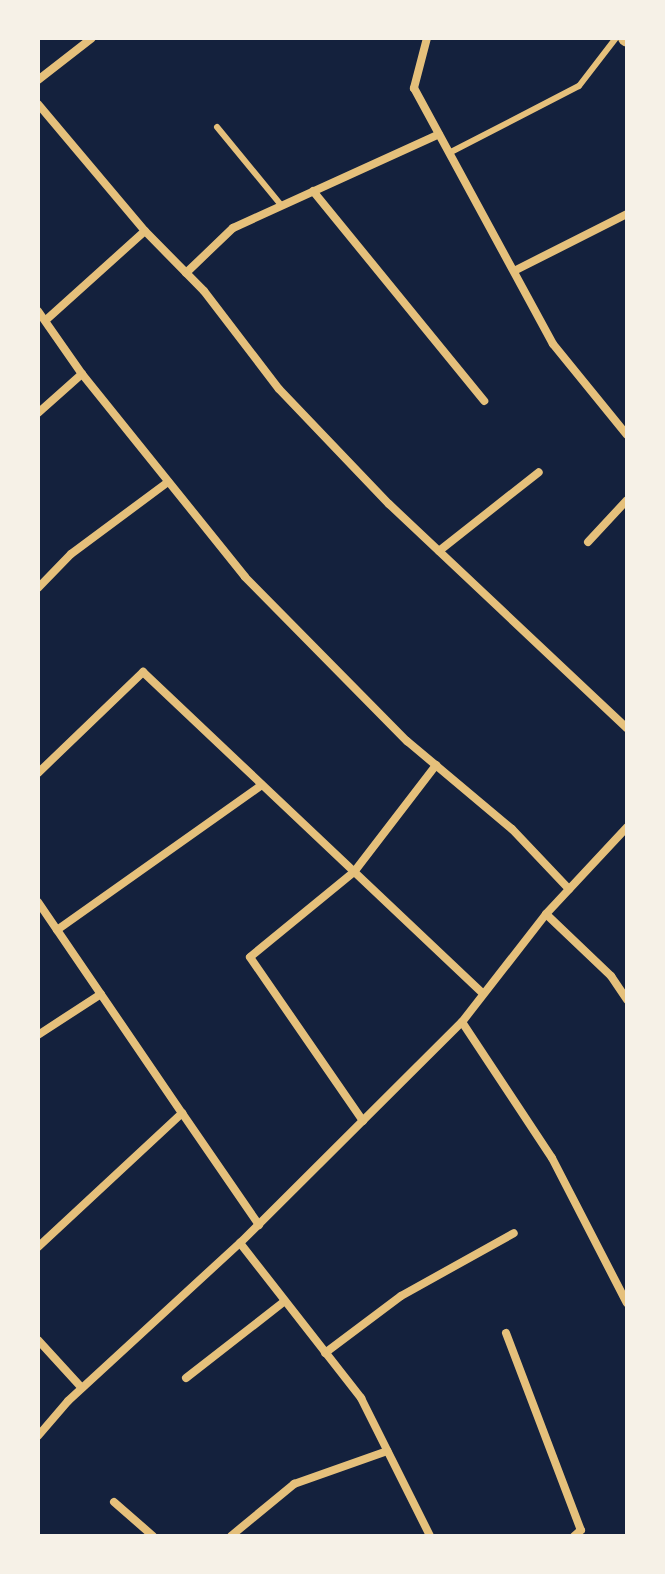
<!DOCTYPE html>
<html>
<head>
<meta charset="utf-8">
<style>
  body { margin:0 }
  #map { position:relative; width:665px; height:1574px; overflow:hidden; background:#14213d; font-family:Roboto,sans-serif }
  div>[style] { position:absolute }
  .service>* { height:6px; margin:-3px; padding:0 3px; transform-origin:3px; border-radius:3px; background:#e5c07b }
  .minor>* { height:8px; margin:-4px; padding:0 4px; transform-origin:4px; border-radius:4px; background:#e5c07b }
  .secondary>* { height:16px; margin:-8px; padding:0 8px; transform-origin:8px; border-radius:8px; background:#e5c07b }
  span { translate:-50% -50%; white-space:nowrap; text-align:center; line-height:1.15; -webkit-text-stroke:6px #f6f1e7; paint-order:stroke }
  .frame { position:absolute; inset:0; border:40px solid #f6f1e7; pointer-events:none }
</style>
</head>
<body>
<div id="map">
  <div class="service">
    <i style="left:217px;top:127px;width:102px;rotate:50.6deg"></i>
    <i style="left:449px;top:153px;width:146px;rotate:-27.3deg"></i>
    <i style="left:579px;top:86px;width:61px;rotate:-52.4deg"></i>
  </div>
  <div class="minor">
    <i style="left:427px;top:38px;width:52px;rotate:104.6deg"></i>
    <i style="left:414px;top:88px;width:291px;rotate:61.5deg"></i>
    <i style="left:553px;top:344px;width:117px;rotate:50.9deg"></i>
    <i style="left:38px;top:80px;width:68px;rotate:-37.9deg"></i>
    <i style="left:38px;top:104px;width:166px;rotate:49.9deg"></i>
    <i style="left:145px;top:231px;width:84px;rotate:45.5deg"></i>
    <i style="left:204px;top:291px;width:123px;rotate:52.6deg"></i>
    <i style="left:279px;top:389px;width:159px;rotate:46.3deg"></i>
    <i style="left:389px;top:504px;width:327px;rotate:43.3deg"></i>
    <i style="left:313px;top:191px;width:271px;rotate:50.8deg"></i>
    <i style="left:514px;top:271px;width:127px;rotate:-26.8deg"></i>
    <i style="left:186px;top:273px;width:65px;rotate:-43.8deg"></i>
    <i style="left:233px;top:228px;width:226px;rotate:-24.5deg"></i>
    <i style="left:38px;top:311px;width:77px;rotate:55.1deg"></i>
    <i style="left:82px;top:374px;width:260px;rotate:51.2deg"></i>
    <i style="left:245px;top:577px;width:231px;rotate:45.4deg"></i>
    <i style="left:407px;top:741px;width:137px;rotate:40deg"></i>
    <i style="left:512px;top:829px;width:83px;rotate:46.5deg"></i>
    <i style="left:46px;top:320px;width:133px;rotate:-42deg"></i>
    <i style="left:38px;top:413px;width:59px;rotate:-41.6deg"></i>
    <i style="left:588px;top:542px;width:57px;rotate:-47.1deg"></i>
    <i style="left:439px;top:551px;width:127px;rotate:-38.3deg"></i>
    <i style="left:38px;top:588px;width:47px;rotate:-45.9deg"></i>
    <i style="left:71px;top:554px;width:121px;rotate:-36.6deg"></i>
    <i style="left:38px;top:773px;width:146px;rotate:-43.9deg"></i>
    <i style="left:143px;top:672px;width:468px;rotate:43.4deg"></i>
    <i style="left:38px;top:902px;width:255px;rotate:55.7deg"></i>
    <i style="left:546px;top:914px;width:90px;rotate:43.6deg"></i>
    <i style="left:611px;top:976px;width:29px;rotate:56deg"></i>
    <i style="left:57px;top:930px;width:251px;rotate:-35.3deg"></i>
    <i style="left:462px;top:1022px;width:163px;rotate:56.5deg"></i>
    <i style="left:552px;top:1158px;width:163px;rotate:62.7deg"></i>
    <i style="left:38px;top:1035px;width:75px;rotate:-33.1deg"></i>
    <i style="left:363px;top:1121px;width:199px;rotate:-124.6deg"></i>
    <i style="left:250px;top:957px;width:134px;rotate:-39.3deg"></i>
    <i style="left:354px;top:872px;width:135px;rotate:-52.5deg"></i>
    <i style="left:240px;top:1243px;width:197px;rotate:52deg"></i>
    <i style="left:361px;top:1398px;width:154px;rotate:63.4deg"></i>
    <i style="left:38px;top:1247px;width:197px;rotate:-42.9deg"></i>
    <i style="left:182px;top:1113px;width:136px;rotate:55.5deg"></i>
    <i style="left:506px;top:1333px;width:211px;rotate:69.2deg"></i>
    <i style="left:581px;top:1530px;width:9px;rotate:139deg"></i>
    <i style="left:38px;top:1340px;width:65px;rotate:47.5deg"></i>
    <i style="left:325px;top:1353px;width:95px;rotate:-36.9deg"></i>
    <i style="left:401px;top:1296px;width:129px;rotate:-29.1deg"></i>
    <i style="left:186px;top:1378px;width:125px;rotate:-37.9deg"></i>
    <i style="left:38px;top:1436px;width:46px;rotate:-49.4deg"></i>
    <i style="left:68px;top:1401px;width:234px;rotate:-42.6deg"></i>
    <i style="left:240px;top:1243px;width:313px;rotate:-44.9deg"></i>
    <i style="left:462px;top:1022px;width:137px;rotate:-52.1deg"></i>
    <i style="left:546px;top:914px;width:119px;rotate:-47deg"></i>
    <i style="left:114px;top:1502px;width:52px;rotate:41.1deg"></i>
    <i style="left:231px;top:1536px;width:82px;rotate:-39.5deg"></i>
    <i style="left:294px;top:1484px;width:99px;rotate:-19.5deg"></i>
  </div>
  <div class="secondary">
    <i style="left:626px;top:38px;width:1px;rotate:45deg"></i>
  </div>
  <div class="frame"></div>
</div>
</body>
</html>
